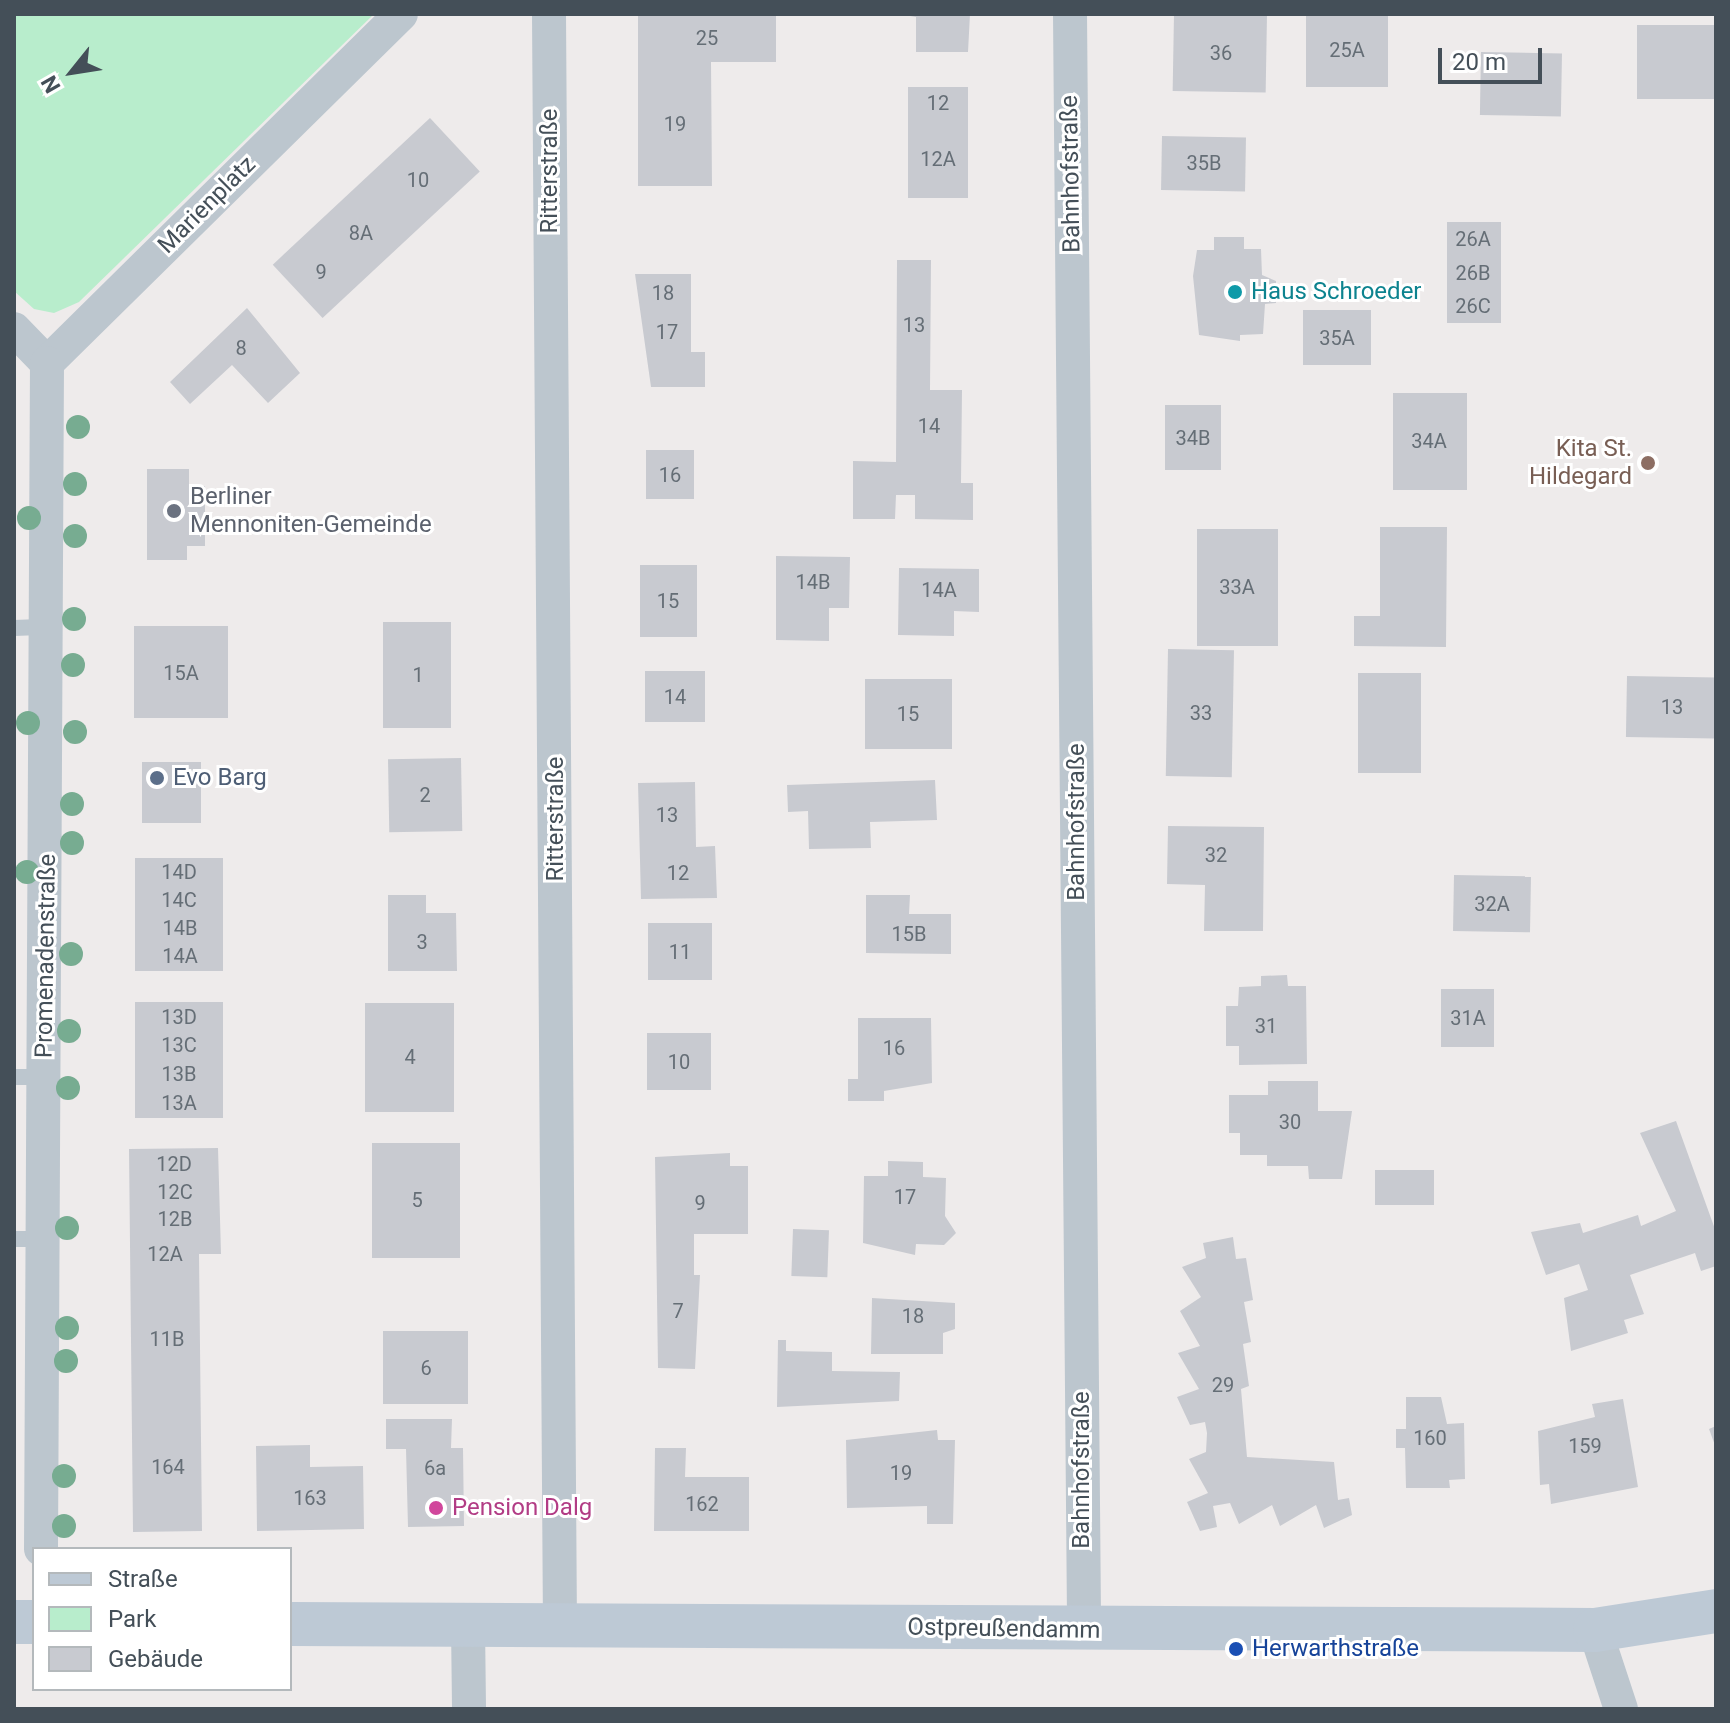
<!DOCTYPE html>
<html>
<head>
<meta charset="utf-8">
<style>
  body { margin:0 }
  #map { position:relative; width:1730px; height:1723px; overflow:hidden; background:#eeebeb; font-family:Roboto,sans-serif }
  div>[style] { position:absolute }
  .green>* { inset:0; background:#b8edcc }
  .building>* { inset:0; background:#c8cad0; transform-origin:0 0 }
  .lane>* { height:16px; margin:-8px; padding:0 8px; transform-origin:8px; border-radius:8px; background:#bcc6ce }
  .street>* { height:34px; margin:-17px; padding:0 17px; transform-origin:17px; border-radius:17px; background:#bcc6ce }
  .secondary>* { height:44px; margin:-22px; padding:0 22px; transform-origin:22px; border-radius:22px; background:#bdc9d5 }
  .trees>* { width:24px; height:24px; margin:-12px; border-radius:50%; background:#77ac91 }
  .dots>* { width:22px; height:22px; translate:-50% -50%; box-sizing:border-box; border:4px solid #fff; border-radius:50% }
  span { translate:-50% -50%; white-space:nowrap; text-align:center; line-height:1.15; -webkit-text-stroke:6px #fff; paint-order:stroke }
  .number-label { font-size:20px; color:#656e76 }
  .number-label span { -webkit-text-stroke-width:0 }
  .street-label { font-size:24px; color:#444f58 }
  .culture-label { font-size:24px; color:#0d838f }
  .left { translate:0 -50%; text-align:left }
  .education-label { font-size:24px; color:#785e54 }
  .right { translate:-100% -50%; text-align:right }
  .worship-label { font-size:24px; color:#5b616d }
  .service-label { font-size:24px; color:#4e5e75 }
  .hotel-label { font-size:24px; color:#b23c85 }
  .transit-label { font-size:24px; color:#164399 }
  .frame { position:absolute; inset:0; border:16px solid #444f58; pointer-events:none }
  .legend { position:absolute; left:32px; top:1547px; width:260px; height:144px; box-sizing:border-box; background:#fff; border:2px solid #b4b9bc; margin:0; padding:10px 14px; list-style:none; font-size:24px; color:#444f58 }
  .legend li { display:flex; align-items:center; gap:16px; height:40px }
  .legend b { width:40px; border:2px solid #b4b9bc }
  .north { position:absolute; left:32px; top:32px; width:80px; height:80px; -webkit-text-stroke:6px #fff; paint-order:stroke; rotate:240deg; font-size:22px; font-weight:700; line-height:32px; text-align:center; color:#444f58 }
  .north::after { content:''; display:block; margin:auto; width:28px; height:36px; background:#444f58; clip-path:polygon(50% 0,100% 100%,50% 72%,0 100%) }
  .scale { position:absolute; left:1438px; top:48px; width:104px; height:36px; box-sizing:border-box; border:4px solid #444f58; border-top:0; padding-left:10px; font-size:24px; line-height:28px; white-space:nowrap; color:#444f58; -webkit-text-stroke:6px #fff; paint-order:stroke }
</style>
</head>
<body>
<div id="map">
  <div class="green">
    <i style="clip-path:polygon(14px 14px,374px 14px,79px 302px,54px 313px,34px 309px,14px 291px)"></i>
  </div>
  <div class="building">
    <i style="clip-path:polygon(638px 14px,776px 14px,776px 62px,711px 62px,712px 186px,638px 186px)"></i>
    <i style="clip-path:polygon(898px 14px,970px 14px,968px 52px,916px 52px,916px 17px)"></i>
    <i style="left:1174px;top:14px;width:93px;height:77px;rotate:1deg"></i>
    <i style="left:1306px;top:14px;width:82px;height:73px"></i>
    <i style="left:1637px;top:25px;width:79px;height:74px"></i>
    <i style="left:1481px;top:52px;width:81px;height:63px;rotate:1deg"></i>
    <i style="left:908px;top:87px;width:60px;height:111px"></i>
    <i style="left:430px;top:118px;width:73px;height:215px;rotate:47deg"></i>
    <i style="left:1162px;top:136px;width:84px;height:54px;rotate:1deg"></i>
    <i style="left:1447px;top:222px;width:54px;height:101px"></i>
    <i style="clip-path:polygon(1214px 237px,1244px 237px,1244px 249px,1261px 249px,1262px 275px,1276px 281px,1276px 303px,1265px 304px,1263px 334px,1240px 335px,1240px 341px,1199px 335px,1193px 276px,1197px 250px,1214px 250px)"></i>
    <i style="clip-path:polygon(897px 260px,931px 260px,930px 390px,962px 390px,961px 483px,973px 483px,973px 520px,915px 519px,915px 495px,896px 495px,895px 519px,853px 519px,853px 461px,896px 462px)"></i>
    <i style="clip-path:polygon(635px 274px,691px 274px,691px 352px,705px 352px,705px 387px,651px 387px)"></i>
    <i style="clip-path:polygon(247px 308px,300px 373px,268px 403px,232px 365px,190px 404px,170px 382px)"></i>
    <i style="left:1303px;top:310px;width:68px;height:55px"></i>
    <i style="left:1393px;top:393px;width:74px;height:97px"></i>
    <i style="left:1165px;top:405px;width:56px;height:65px"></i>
    <i style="left:646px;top:450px;width:48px;height:49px"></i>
    <i style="clip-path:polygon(147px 469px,189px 469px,189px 486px,205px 486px,205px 546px,187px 546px,187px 560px,147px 560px)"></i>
    <i style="clip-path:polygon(1380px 527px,1447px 527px,1446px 647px,1354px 646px,1354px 616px,1380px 616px)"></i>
    <i style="left:1197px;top:529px;width:81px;height:117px"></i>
    <i style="clip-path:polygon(776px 556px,850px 557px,849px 608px,829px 608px,829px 641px,776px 640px)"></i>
    <i style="left:640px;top:565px;width:57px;height:72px"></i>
    <i style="clip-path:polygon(899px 568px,979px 569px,979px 612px,954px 611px,954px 636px,898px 635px)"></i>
    <i style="left:383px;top:622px;width:68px;height:106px"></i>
    <i style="left:228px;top:626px;width:92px;height:94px;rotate:90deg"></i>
    <i style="left:1168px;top:649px;width:66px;height:127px;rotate:1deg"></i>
    <i style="left:705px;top:671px;width:51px;height:60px;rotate:90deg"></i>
    <i style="left:1358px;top:673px;width:63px;height:100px"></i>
    <i style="left:1627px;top:676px;width:89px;height:61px;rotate:1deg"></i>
    <i style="left:865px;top:679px;width:87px;height:70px"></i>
    <i style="left:461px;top:758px;width:73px;height:73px;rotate:89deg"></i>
    <i style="left:142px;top:762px;width:59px;height:61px"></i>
    <i style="clip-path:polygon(935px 780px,937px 820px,870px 822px,871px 848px,809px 849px,808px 811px,788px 812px,787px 785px)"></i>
    <i style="clip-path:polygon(695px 782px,696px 847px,715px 846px,717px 898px,641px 899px,638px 783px)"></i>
    <i style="clip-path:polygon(1168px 826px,1264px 827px,1263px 931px,1204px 931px,1205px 885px,1167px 884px)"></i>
    <i style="left:135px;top:858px;width:88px;height:113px"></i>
    <i style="left:1454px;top:875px;width:77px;height:56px;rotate:1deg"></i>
    <i style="clip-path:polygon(388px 895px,426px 895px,426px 913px,456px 913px,457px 971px,388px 971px)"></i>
    <i style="clip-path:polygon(866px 895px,910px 895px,909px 914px,951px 914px,951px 954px,866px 953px)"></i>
    <i style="left:648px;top:923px;width:64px;height:57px"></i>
    <i style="clip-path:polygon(1287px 975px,1288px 986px,1306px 986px,1307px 1064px,1239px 1065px,1239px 1046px,1226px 1046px,1226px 1006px,1238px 1006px,1239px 987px,1261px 986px,1261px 976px)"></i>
    <i style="left:1441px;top:989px;width:53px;height:58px"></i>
    <i style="left:135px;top:1002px;width:88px;height:116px"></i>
    <i style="left:365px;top:1003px;width:89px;height:109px"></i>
    <i style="clip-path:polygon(858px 1018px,931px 1018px,932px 1083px,884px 1091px,884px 1101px,848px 1101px,848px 1079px,858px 1079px)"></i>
    <i style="left:647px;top:1033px;width:64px;height:57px"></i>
    <i style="clip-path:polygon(1268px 1081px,1318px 1081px,1318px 1111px,1352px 1111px,1342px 1179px,1309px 1179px,1308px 1166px,1267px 1166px,1267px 1155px,1240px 1155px,1240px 1133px,1229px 1133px,1229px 1095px,1268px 1095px)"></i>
    <i style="clip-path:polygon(1676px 1121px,1716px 1232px,1716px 1266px,1701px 1271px,1695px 1253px,1630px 1275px,1644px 1314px,1624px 1320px,1628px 1333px,1571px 1351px,1564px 1298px,1588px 1290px,1579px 1264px,1546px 1275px,1531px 1232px,1580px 1223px,1583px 1233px,1638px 1215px,1641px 1226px,1676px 1211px,1640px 1133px)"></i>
    <i style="left:372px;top:1143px;width:88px;height:115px"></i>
    <i style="clip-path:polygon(218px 1148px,221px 1254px,199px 1254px,202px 1531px,133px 1532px,129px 1149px)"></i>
    <i style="clip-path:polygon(730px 1153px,730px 1166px,748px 1166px,748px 1234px,694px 1234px,694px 1275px,700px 1275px,695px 1369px,658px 1368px,655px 1157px)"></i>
    <i style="clip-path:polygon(888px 1161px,923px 1162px,923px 1177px,946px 1178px,945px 1216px,956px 1233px,944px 1245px,916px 1244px,915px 1255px,863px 1243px,864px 1176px,888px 1176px)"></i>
    <i style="left:1434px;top:1170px;width:35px;height:59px;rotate:90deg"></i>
    <i style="left:793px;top:1229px;width:36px;height:47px;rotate:2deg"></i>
    <i style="clip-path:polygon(1233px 1237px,1236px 1259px,1246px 1258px,1253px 1300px,1244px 1302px,1251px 1342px,1243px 1344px,1249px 1386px,1241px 1389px,1247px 1457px,1334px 1462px,1338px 1500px,1349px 1498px,1352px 1515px,1324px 1528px,1316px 1505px,1280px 1526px,1272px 1505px,1239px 1524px,1230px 1503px,1213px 1506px,1217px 1527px,1200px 1531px,1187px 1502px,1208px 1493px,1189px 1459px,1206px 1452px,1207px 1433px,1205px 1422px,1190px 1425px,1177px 1397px,1199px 1389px,1178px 1353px,1200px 1346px,1180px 1311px,1201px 1297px,1182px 1267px,1206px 1258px,1203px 1243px)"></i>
    <i style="clip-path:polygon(872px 1298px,955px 1303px,955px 1329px,943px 1333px,943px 1354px,871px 1354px)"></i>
    <i style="left:383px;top:1331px;width:85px;height:73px"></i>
    <i style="clip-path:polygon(778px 1340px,786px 1340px,786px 1351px,832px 1352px,832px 1371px,900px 1372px,899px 1401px,777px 1407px)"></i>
    <i style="clip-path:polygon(1406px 1397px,1441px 1397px,1447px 1424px,1464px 1423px,1465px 1479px,1449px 1480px,1450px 1488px,1406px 1488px,1405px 1448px,1396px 1448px,1396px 1429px,1406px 1429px)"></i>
    <i style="clip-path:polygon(1623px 1399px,1638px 1487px,1551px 1504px,1549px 1484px,1540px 1485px,1538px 1431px,1595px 1417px,1592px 1404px)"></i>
    <i style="clip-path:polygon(386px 1419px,452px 1419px,451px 1448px,463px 1448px,464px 1526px,408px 1527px,406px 1449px,386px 1449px)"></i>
    <i style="clip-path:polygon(1716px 1426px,1716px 1448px,1709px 1429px)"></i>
    <i style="clip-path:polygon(937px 1430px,938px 1440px,955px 1440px,953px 1524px,927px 1524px,927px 1506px,847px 1508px,846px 1440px)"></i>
    <i style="clip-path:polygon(310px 1445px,310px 1467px,363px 1466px,364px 1529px,257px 1531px,256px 1446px)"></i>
    <i style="clip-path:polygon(655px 1448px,686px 1448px,685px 1477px,749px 1477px,749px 1531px,654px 1531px)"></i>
  </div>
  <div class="lane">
    <i style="left:14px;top:628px;width:33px;rotate:-2deg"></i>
    <i style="left:14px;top:1077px;width:31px"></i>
    <i style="left:14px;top:1239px;width:29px"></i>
  </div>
  <div class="street">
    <i style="left:549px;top:14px;width:1611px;rotate:89.61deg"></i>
    <i style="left:1070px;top:14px;width:1615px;rotate:89.5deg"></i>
    <i style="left:14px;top:329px;width:47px;rotate:45.9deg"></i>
    <i style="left:47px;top:363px;width:497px;rotate:-44.6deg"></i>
    <i style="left:41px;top:1549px;width:1186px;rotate:-89.71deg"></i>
    <i style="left:468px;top:1625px;width:84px;rotate:89.3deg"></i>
    <i style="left:1595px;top:1630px;width:83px;rotate:71.8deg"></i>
  </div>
  <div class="secondary">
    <i style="left:14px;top:1622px;width:20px"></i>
    <i style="left:290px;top:1624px;width:1305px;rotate:0.26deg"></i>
    <i style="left:1595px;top:1630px;width:122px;rotate:-8.9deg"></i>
  </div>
  <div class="trees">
    <i style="left:78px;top:427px"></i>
    <i style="left:75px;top:484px"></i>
    <i style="left:29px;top:518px"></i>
    <i style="left:75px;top:536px"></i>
    <i style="left:74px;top:619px"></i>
    <i style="left:73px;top:665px"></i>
    <i style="left:28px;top:723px"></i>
    <i style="left:75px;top:732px"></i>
    <i style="left:72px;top:804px"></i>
    <i style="left:72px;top:843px"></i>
    <i style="left:27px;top:872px"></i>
    <i style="left:71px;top:954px"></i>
    <i style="left:69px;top:1031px"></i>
    <i style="left:68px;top:1088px"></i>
    <i style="left:67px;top:1228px"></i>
    <i style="left:67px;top:1328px"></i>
    <i style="left:66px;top:1361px"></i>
    <i style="left:64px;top:1476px"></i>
    <i style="left:64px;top:1526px"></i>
  </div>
  <div class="dots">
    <i style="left:1235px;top:292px;background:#0f9aa8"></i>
    <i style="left:1648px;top:463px;background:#8d6e63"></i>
    <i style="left:174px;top:511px;background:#6b7280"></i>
    <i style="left:157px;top:778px;background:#5c6f8a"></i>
    <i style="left:436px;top:1508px;background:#d1479c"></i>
    <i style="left:1236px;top:1649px;background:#1a4fb4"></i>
  </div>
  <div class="number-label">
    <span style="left:707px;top:38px">25</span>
    <span style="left:1347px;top:50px">25A</span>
    <span style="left:1221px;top:53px">36</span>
    <span style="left:938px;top:103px">12</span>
    <span style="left:675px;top:124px">19</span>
    <span style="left:938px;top:159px">12A</span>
    <span style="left:1204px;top:163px">35B</span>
    <span style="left:418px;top:180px">10</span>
    <span style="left:361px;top:233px">8A</span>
    <span style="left:1473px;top:239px">26A</span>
    <span style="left:321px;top:272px">9</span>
    <span style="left:1473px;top:273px">26B</span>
    <span style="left:663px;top:293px">18</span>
    <span style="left:1473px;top:306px">26C</span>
    <span style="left:914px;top:325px">13</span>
    <span style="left:667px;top:332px">17</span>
    <span style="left:1337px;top:338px">35A</span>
    <span style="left:241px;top:348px">8</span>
    <span style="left:929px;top:426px">14</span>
    <span style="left:1193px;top:438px">34B</span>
    <span style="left:1429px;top:441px">34A</span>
    <span style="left:670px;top:475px">16</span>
    <span style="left:813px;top:582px">14B</span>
    <span style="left:1237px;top:587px">33A</span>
    <span style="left:939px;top:590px">14A</span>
    <span style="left:668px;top:601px">15</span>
    <span style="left:181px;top:673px">15A</span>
    <span style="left:418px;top:675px">1</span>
    <span style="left:675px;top:697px">14</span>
    <span style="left:1672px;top:707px">13</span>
    <span style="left:1201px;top:713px">33</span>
    <span style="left:908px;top:714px">15</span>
    <span style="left:425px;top:795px">2</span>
    <span style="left:667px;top:815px">13</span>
    <span style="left:1216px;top:855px">32</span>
    <span style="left:179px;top:872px">14D</span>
    <span style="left:678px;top:873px">12</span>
    <span style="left:179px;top:900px">14C</span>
    <span style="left:1492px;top:904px">32A</span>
    <span style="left:180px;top:928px">14B</span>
    <span style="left:909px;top:934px">15B</span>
    <span style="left:422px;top:942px">3</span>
    <span style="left:680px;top:952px">11</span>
    <span style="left:180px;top:956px">14A</span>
    <span style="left:179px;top:1017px">13D</span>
    <span style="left:1468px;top:1018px">31A</span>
    <span style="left:1266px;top:1026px">31</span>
    <span style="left:179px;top:1045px">13C</span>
    <span style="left:894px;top:1048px">16</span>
    <span style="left:410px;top:1057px">4</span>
    <span style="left:679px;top:1062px">10</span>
    <span style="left:179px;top:1074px">13B</span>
    <span style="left:179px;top:1103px">13A</span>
    <span style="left:1290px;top:1122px">30</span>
    <span style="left:174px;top:1164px">12D</span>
    <span style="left:175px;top:1192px">12C</span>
    <span style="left:905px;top:1197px">17</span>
    <span style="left:417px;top:1200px">5</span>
    <span style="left:700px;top:1203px">9</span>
    <span style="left:175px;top:1219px">12B</span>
    <span style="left:165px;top:1254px">12A</span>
    <span style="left:678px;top:1311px">7</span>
    <span style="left:913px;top:1316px">18</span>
    <span style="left:167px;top:1339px">11B</span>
    <span style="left:426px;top:1368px">6</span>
    <span style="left:1223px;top:1385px">29</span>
    <span style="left:1430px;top:1438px">160</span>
    <span style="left:1585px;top:1446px">159</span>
    <span style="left:168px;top:1467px">164</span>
    <span style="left:435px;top:1468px">6a</span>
    <span style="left:901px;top:1473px">19</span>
    <span style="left:310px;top:1498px">163</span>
    <span style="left:702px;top:1504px">162</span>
  </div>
  <div class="street-label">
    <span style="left:550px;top:171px;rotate:-90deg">Ritterstraße</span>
    <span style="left:1071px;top:174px;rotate:-91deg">Bahnhofstraße</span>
    <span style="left:207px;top:205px;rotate:-45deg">Marienplatz</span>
    <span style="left:556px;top:819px;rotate:-90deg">Ritterstraße</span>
    <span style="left:1077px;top:822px;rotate:-90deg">Bahnhofstraße</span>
    <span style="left:46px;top:956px;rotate:-89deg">Promenadenstraße</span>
    <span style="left:1082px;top:1470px;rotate:-90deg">Bahnhofstraße</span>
    <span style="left:1004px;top:1629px;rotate:1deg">Ostpreußendamm</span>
  </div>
  <div class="culture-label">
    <span class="left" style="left:1251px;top:292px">Haus Schroeder</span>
  </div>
  <div class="education-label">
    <span class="right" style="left:1632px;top:463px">Kita St.<br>Hildegard</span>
  </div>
  <div class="worship-label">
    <span class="left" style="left:190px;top:511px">Berliner<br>Mennoniten-Gemeinde</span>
  </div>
  <div class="service-label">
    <span class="left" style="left:173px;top:778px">Evo Barg</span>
  </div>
  <div class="hotel-label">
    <span class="left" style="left:452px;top:1508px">Pension Dalg</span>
  </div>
  <div class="transit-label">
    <span class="left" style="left:1252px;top:1649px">Herwarthstraße</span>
  </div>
  <div class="frame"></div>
  <ul class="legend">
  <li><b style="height:10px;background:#bdc9d5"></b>Straße</li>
  <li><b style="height:22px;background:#b8edcc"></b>Park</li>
  <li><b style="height:22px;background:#c8cad0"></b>Gebäude</li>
  </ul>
  <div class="north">N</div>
  <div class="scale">20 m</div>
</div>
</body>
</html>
